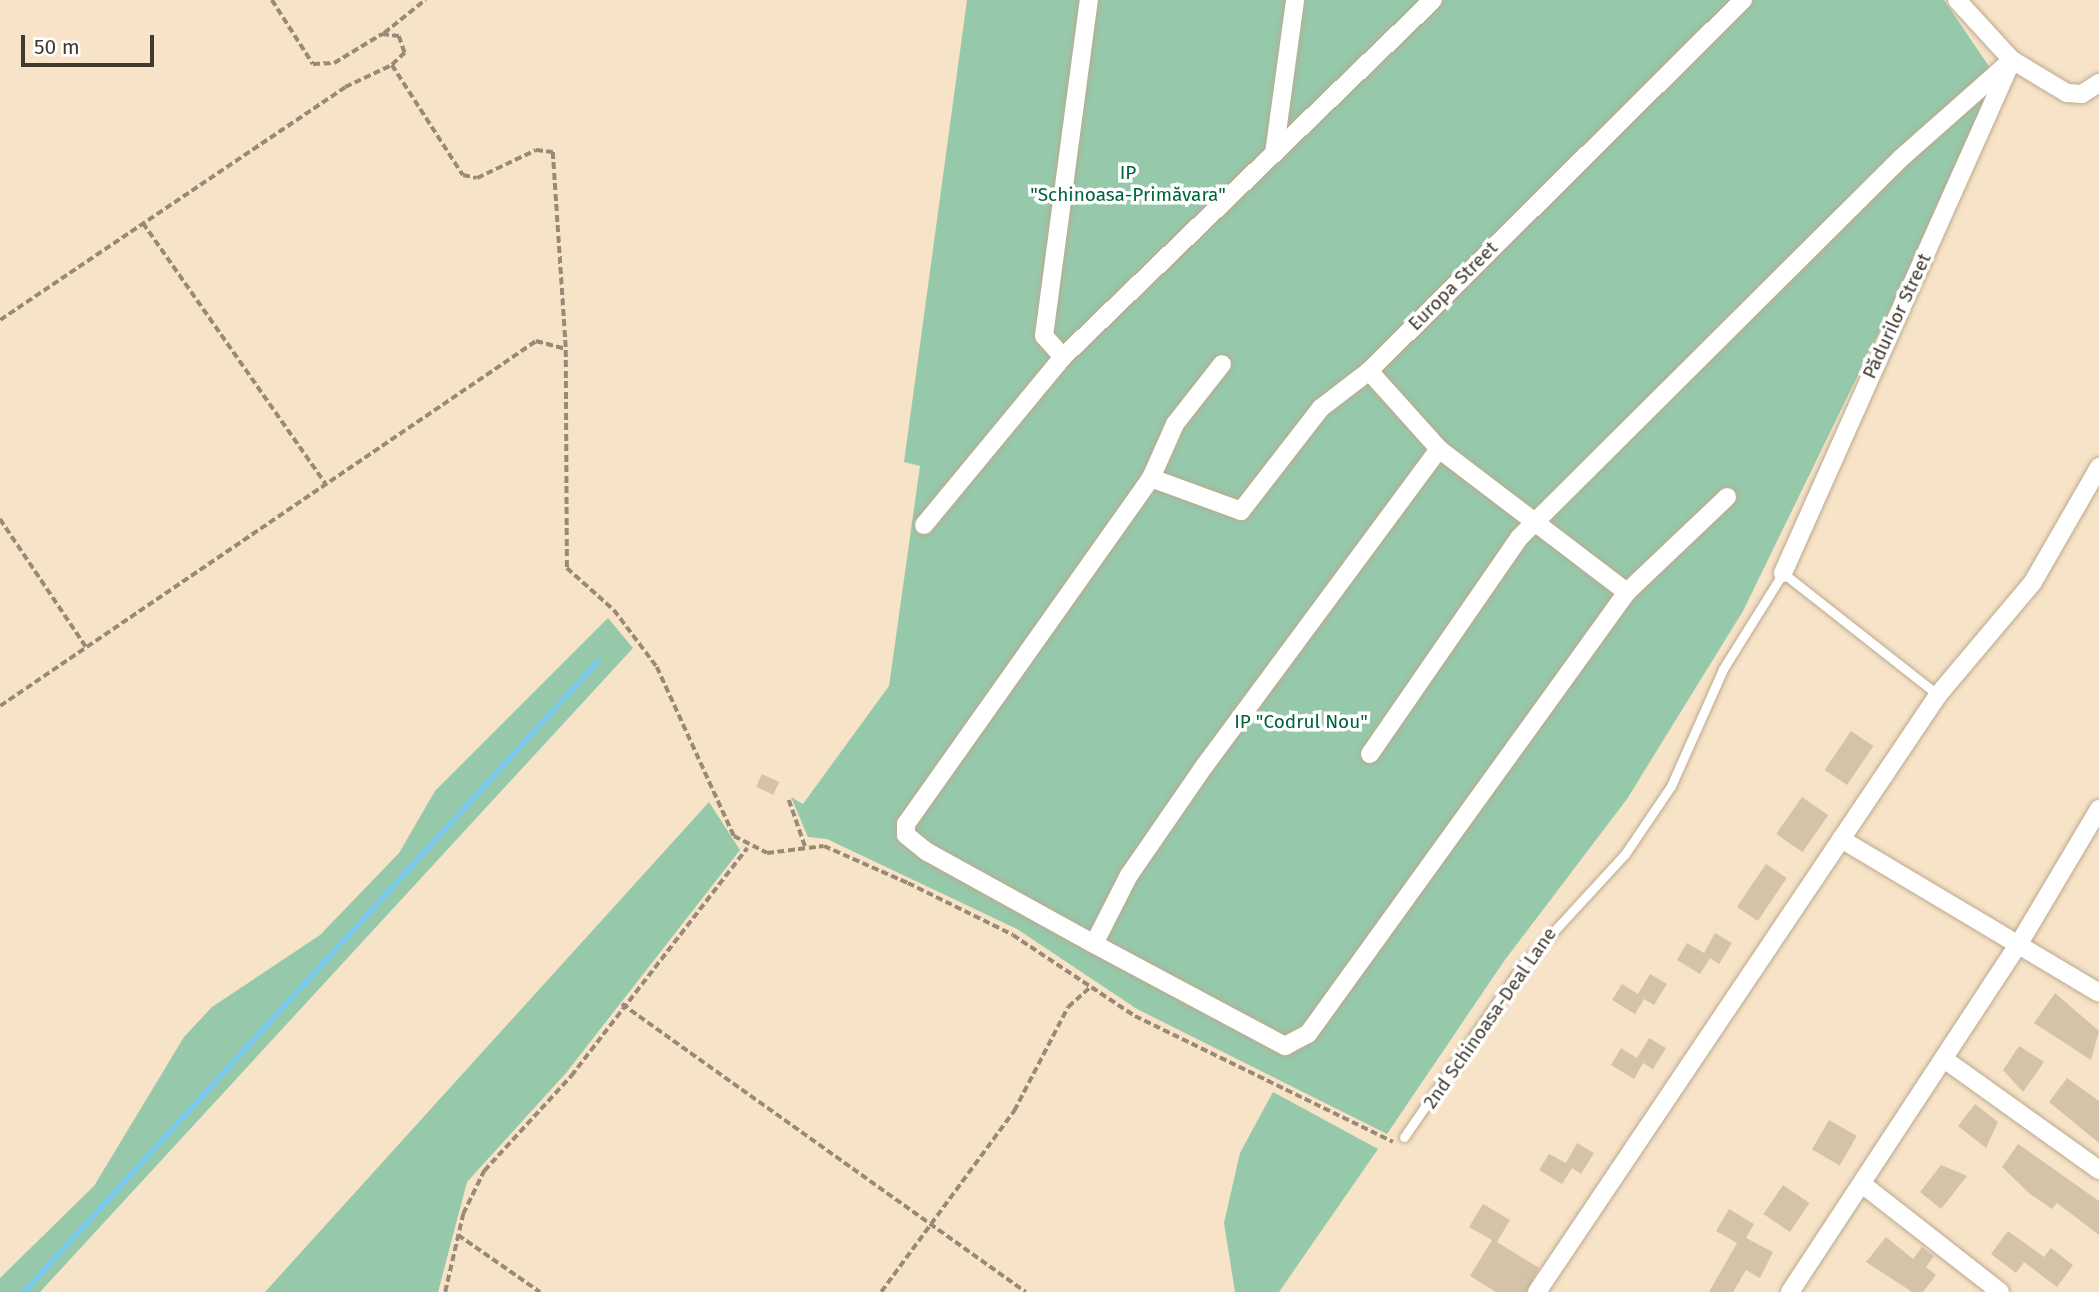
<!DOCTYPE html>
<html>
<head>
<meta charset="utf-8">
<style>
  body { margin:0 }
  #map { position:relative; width:2099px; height:1292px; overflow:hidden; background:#f7e3c7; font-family:"Fira Sans",sans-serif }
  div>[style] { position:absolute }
  .green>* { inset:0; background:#96c8aa }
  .stream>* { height:5px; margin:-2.5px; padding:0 2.5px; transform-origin:2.5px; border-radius:2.5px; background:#77c9f2 }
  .building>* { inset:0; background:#d5c3a7; transform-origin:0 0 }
  .path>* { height:3.5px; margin-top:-1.75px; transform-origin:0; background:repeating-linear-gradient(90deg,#988a77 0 7px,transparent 0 10.5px) }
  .roads { filter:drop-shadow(0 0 2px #bba98e) drop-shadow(0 0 2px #bba98e) }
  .service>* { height:9px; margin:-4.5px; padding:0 4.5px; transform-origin:4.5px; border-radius:4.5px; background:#fff }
  .minor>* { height:18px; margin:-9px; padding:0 9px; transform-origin:9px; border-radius:9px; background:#fff }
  span { translate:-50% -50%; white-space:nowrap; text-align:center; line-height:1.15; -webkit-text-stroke:7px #fff; paint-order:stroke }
  .park-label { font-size:19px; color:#00633c }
  .street-label { font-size:19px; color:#423a2f }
  .scale { position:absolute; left:21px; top:35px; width:133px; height:32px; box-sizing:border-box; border:4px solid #423a2f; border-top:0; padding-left:9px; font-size:21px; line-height:24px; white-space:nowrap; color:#423a2f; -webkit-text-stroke:5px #fff; paint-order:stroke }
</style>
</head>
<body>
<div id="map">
  <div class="green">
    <i style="clip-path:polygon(967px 0,1944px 0,1990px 68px,1978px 98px,1990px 104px,1743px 611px,1627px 799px,1504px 961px,1387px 1134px,1137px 1009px,1017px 929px,827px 839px,808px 837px,791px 797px,803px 804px,889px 686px,920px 466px,904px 462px)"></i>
    <i style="clip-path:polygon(608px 618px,633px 648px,40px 1292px,0 1292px,0 1278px,94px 1186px,184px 1037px,212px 1007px,320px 935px,399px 853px,435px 791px)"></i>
    <i style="clip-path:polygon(709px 802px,740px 850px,566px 1073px,467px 1182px,438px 1292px,265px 1292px)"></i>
    <i style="clip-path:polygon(1273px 1092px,1378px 1149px,1279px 1292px,1235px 1292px,1224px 1223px,1240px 1153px)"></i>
  </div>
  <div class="stream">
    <i style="left:23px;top:1292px;width:854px;rotate:-47.7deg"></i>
  </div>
  <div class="building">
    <i style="left:1851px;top:731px;width:27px;height:47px;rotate:34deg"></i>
    <i style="left:762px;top:774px;width:19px;height:14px;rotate:25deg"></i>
    <i style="left:1802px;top:797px;width:32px;height:45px;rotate:35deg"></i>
    <i style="left:1766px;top:864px;width:25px;height:52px;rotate:34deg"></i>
    <i style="clip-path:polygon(1715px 933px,1732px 943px,1719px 964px,1710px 958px,1700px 974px,1677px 960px,1687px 943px,1704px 953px)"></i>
    <i style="clip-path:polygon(1650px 974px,1667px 984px,1654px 1005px,1644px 999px,1635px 1014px,1612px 1000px,1622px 984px,1638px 994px)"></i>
    <i style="clip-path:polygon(2055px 993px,2099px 1031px,2091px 1060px,2034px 1023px)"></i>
    <i style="clip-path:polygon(1649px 1038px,1666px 1048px,1653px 1069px,1643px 1063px,1634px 1079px,1611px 1065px,1621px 1048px,1637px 1058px)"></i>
    <i style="clip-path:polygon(2019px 1046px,2044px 1062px,2023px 1092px,2003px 1070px)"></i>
    <i style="clip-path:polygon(2067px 1078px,2099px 1101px,2099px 1143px,2049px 1102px)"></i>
    <i style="clip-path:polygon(1975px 1104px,1998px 1122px,1986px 1148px,1958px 1126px)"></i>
    <i style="left:1829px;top:1120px;width:32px;height:34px;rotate:30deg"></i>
    <i style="clip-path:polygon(1577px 1143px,1594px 1153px,1581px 1174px,1572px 1168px,1562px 1184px,1539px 1170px,1549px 1154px,1566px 1163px)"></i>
    <i style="clip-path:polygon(2018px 1144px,2099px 1201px,2099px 1235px,2057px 1203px,2052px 1209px,2030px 1194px,2002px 1167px)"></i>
    <i style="clip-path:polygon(1941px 1165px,1967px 1176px,1941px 1209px,1920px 1192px)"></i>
    <i style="left:1783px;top:1185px;width:32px;height:35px;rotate:34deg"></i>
    <i style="clip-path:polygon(1483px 1204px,1510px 1220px,1497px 1242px,1539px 1268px,1526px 1292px,1496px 1292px,1470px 1276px,1492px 1240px,1469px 1227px)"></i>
    <i style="clip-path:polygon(1729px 1209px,1754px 1224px,1746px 1238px,1773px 1252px,1760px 1278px,1746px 1270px,1733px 1292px,1709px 1292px,1737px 1243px,1716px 1231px)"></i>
    <i style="clip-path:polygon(2008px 1231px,2044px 1257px,2051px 1248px,2073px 1265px,2057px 1287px,2024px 1262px,2016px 1273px,1991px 1254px)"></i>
    <i style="clip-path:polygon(1886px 1237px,1913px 1259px,1922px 1247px,1934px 1256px,1926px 1267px,1936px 1275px,1923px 1292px,1912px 1292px,1866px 1262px)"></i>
  </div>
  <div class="path">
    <i style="left:272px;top:0;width:76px;rotate:57.4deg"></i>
    <i style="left:313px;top:64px;width:21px;rotate:-3deg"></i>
    <i style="left:334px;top:63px;width:56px;rotate:-31.1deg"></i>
    <i style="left:382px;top:34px;width:17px;rotate:7deg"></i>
    <i style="left:399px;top:36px;width:18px;rotate:71deg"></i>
    <i style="left:405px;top:53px;width:18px;rotate:137deg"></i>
    <i style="left:392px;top:65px;width:131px;rotate:57.2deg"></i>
    <i style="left:463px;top:175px;width:14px;rotate:12deg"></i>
    <i style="left:477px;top:178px;width:65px;rotate:-25.4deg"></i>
    <i style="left:536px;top:150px;width:17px;rotate:7deg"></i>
    <i style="left:553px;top:152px;width:198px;rotate:86.2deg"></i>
    <i style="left:566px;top:350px;width:218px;rotate:89.7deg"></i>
    <i style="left:567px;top:568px;width:63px;rotate:41.8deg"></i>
    <i style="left:614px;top:610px;width:71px;rotate:53deg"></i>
    <i style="left:657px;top:667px;width:186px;rotate:65.5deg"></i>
    <i style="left:734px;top:836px;width:37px;rotate:27deg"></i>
    <i style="left:767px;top:853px;width:57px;rotate:-7deg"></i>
    <i style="left:824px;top:846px;width:92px;rotate:23.8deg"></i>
    <i style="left:908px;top:883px;width:117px;rotate:26.3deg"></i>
    <i style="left:1013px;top:935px;width:146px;rotate:33.6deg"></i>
    <i style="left:1135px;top:1016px;width:287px;rotate:26deg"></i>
    <i style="left:384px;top:33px;width:53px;rotate:-38.8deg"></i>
    <i style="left:143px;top:223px;width:319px;rotate:55deg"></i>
    <i style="left:0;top:320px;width:416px;rotate:-34deg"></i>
    <i style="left:345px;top:87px;width:52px;rotate:-25.1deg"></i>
    <i style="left:0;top:519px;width:154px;rotate:56.1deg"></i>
    <i style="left:0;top:706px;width:648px;rotate:-34.25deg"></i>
    <i style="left:536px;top:341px;width:30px;rotate:15deg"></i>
    <i style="left:789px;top:800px;width:49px;rotate:70.8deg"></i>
    <i style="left:622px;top:1004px;width:496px;rotate:35.5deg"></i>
    <i style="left:458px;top:1235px;width:100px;rotate:34.8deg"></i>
    <i style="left:445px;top:1292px;width:80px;rotate:-77deg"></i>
    <i style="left:463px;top:1214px;width:48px;rotate:-64deg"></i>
    <i style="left:484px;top:1171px;width:129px;rotate:-47.5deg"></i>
    <i style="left:571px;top:1076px;width:288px;rotate:-52.3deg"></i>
    <i style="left:881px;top:1292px;width:225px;rotate:-53.7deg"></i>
    <i style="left:1014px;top:1111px;width:117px;rotate:-62.6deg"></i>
    <i style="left:1068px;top:1007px;width:30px;rotate:-42deg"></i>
  </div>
  <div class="roads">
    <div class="service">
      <i style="left:1404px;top:1137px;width:208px;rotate:-55.4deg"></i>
      <i style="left:1522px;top:966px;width:152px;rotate:-47.4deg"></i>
      <i style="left:1625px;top:854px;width:82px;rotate:-55.9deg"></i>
      <i style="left:1671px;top:786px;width:128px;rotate:-66deg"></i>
      <i style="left:1723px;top:669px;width:113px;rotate:-58deg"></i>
      <i style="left:1783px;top:573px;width:197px;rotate:38.2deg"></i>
    </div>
    <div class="minor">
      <i style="left:1957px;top:0;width:81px;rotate:47.5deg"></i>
      <i style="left:2012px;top:60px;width:64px;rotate:31deg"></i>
      <i style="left:2067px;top:93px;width:15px;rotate:4deg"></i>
      <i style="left:2082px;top:94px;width:20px;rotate:-33deg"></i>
      <i style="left:1274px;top:154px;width:155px;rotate:-82.2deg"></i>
      <i style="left:1063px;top:357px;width:28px;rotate:-132deg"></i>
      <i style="left:1044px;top:336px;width:339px;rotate:-82.4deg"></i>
      <i style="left:1369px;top:371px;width:105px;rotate:48.1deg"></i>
      <i style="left:1439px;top:449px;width:236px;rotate:37.3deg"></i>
      <i style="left:1439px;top:449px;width:393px;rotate:126.5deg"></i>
      <i style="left:1205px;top:765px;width:134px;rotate:124.6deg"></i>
      <i style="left:1129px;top:875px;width:77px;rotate:116.9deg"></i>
      <i style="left:1094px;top:944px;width:217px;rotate:28.1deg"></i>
      <i style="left:1285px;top:1046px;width:26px;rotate:-28deg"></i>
      <i style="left:1308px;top:1034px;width:545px;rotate:-54.18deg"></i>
      <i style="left:1627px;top:592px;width:138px;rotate:-43.5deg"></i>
      <i style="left:1151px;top:478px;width:96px;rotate:20.1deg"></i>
      <i style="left:1241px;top:511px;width:130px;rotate:-52.2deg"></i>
      <i style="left:1321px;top:408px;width:61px;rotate:-37.6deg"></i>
      <i style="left:1369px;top:371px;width:527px;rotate:-44.77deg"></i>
      <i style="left:924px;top:525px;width:218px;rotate:-50.4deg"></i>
      <i style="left:1063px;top:357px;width:514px;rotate:-43.98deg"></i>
      <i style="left:1783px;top:573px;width:562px;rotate:-65.94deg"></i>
      <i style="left:1370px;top:754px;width:262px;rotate:-55.4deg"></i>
      <i style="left:1519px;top:538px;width:537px;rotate:-44.85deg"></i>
      <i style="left:1900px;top:159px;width:149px;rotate:-41.5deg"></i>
      <i style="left:1841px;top:839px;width:300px;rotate:30.8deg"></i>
      <i style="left:1094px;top:944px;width:191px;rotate:-151.1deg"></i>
      <i style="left:927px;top:852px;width:27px;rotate:-141deg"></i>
      <i style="left:906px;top:835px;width:11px;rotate:-90deg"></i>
      <i style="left:906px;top:824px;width:424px;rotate:-54.7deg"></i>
      <i style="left:1151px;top:478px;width:59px;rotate:-66deg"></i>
      <i style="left:1175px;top:424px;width:76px;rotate:-51.9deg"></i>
      <i style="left:1944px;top:1059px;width:191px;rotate:35.6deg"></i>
      <i style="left:1862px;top:1184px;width:175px;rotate:38deg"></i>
      <i style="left:1537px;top:1292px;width:719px;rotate:-56.11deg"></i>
      <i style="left:1938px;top:695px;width:148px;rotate:-49.9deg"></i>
      <i style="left:2033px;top:582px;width:133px;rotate:-60.1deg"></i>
      <i style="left:1790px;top:1292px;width:419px;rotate:-56.7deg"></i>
      <i style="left:2020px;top:942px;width:155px;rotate:-59.3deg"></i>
    </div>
  </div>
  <div class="park-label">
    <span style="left:1128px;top:184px">IP<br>"Schinoasa-Primăvara"</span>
    <span style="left:1301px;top:722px">IP "Codrul Nou"</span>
  </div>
  <div class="street-label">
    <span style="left:1453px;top:286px;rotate:-45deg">Europa Street</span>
    <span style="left:1897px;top:316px;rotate:-65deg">Pădurilor Street</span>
    <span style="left:1490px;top:1018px;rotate:-55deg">2nd Schinoasa-Deal Lane</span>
  </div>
  <div class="scale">50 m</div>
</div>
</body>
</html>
